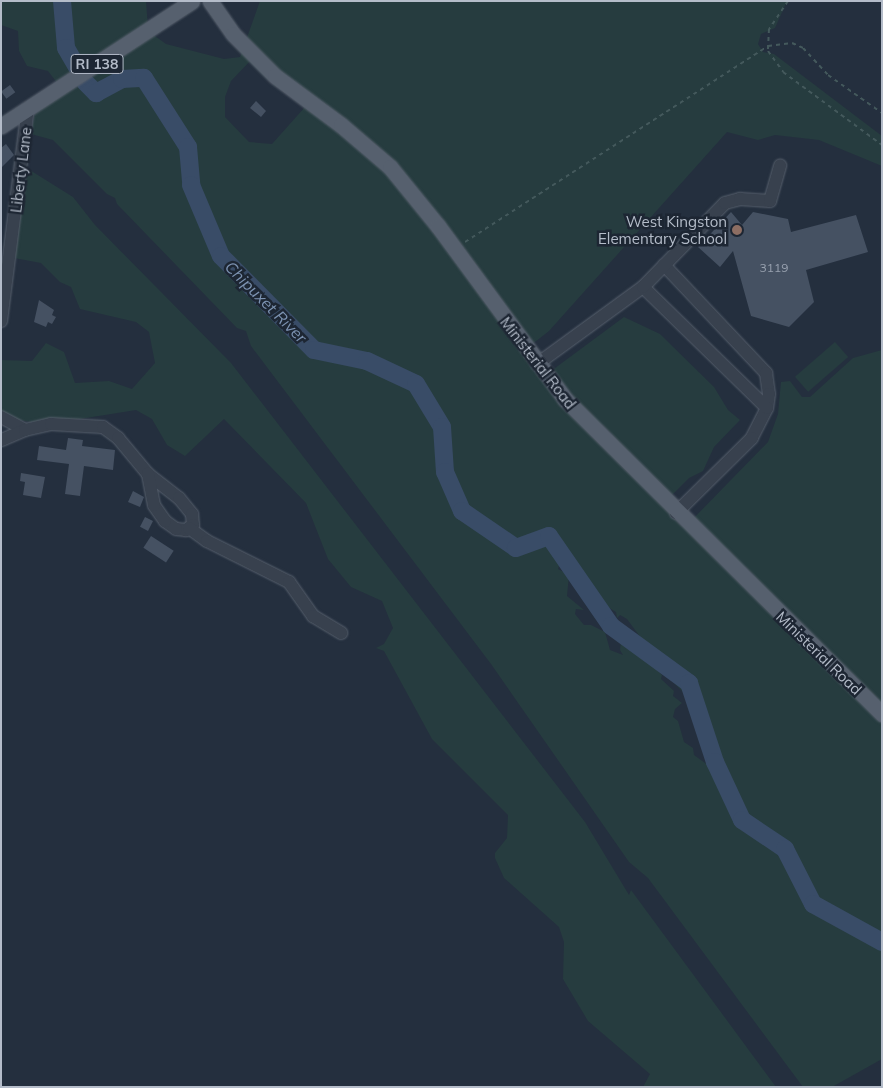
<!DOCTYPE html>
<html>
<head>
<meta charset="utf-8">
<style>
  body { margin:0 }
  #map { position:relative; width:883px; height:1088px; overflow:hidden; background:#242f3e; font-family:Mulish,sans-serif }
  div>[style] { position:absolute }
  .green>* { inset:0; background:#263c3f; transform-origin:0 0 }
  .river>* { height:18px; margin:-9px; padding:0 9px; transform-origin:9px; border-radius:9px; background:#394c67 }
  .building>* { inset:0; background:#455162; transform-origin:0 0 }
  .path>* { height:2px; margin-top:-1px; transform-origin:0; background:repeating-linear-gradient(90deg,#44595c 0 4px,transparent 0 8px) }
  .roads { filter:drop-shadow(0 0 1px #565f6c) drop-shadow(0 0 1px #565f6c) }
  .minor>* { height:12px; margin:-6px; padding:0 6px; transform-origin:6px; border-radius:6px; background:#38414e }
  .major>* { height:15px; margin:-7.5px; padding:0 7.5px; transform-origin:7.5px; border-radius:7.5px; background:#56606e }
  .dots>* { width:14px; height:14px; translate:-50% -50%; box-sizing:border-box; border:2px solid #1d2633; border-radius:50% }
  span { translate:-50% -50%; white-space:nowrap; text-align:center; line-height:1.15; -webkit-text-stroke:5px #1d2633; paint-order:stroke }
  .number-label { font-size:12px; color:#98a1af }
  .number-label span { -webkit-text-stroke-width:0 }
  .shield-label span { padding:1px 4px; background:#1d2633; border:1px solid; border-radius:4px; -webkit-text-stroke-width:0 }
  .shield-label { font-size:14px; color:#b4bcc9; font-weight:700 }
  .street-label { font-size:15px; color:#b4bcc9 }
  .poi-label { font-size:15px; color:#b4bcc9 }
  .right { translate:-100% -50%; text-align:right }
  .water-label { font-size:16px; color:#7c92b1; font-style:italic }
  .frame { position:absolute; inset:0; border:2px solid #b4bcc9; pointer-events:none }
</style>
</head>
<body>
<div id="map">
  <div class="green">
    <i style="clip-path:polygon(evenodd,1px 1px,146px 1px,148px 28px,155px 36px,166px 44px,224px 59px,240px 57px,260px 1px,787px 1px,775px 28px,761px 34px,758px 44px,763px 52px,774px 54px,882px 136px,882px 166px,819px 140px,775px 135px,758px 140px,727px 132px,549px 331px,526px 349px,547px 374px,624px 317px,660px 334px,714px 387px,728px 410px,740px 420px,714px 447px,703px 471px,689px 478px,665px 502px,689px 523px,768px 442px,778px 414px,781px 382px,790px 381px,802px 397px,810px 397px,853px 358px,882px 350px,882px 1059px,832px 1087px,803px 1087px,648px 878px,629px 862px,491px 664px,251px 346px,246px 331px,237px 328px,117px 204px,115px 198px,107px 194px,53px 140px,31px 134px,35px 112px,61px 88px,48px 71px,27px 66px,19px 51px,18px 31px,1px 25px,1px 1px,253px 58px,305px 107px,272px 144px,249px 142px,225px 117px,225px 97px,231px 81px,253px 58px,1px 1px,562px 547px,582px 569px,601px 603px,616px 612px,617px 618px,620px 615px,627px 619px,674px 683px,688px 697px,696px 720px,720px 764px,716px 771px,694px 755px,693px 748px,684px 742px,678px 721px,673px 717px,675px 709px,682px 703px,673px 696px,674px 691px,661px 679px,662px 675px,653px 666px,638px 654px,638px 650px,621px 641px,620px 650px,623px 655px,610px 650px,605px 632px,591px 625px,584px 625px,575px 614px,576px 609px,584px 610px,567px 596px,569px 575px,558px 569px,562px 557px,558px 552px,562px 547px)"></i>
    <i style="clip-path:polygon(25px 167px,73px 197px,95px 225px,231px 363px,585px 822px,629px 895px,631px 890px,776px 1087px,643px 1087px,650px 1074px,588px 1021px,563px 979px,564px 942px,559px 927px,504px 878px,495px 858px,495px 853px,507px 838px,508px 815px,432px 739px,384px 651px,376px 648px,384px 644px,393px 628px,382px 601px,351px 587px,328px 559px,306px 503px,224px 419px,185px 456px,167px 445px,152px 419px,136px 410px,80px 419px,31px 422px,1px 417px,1px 360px,32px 361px,46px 343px,64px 352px,75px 383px,109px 381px,132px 389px,155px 363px,149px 332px,136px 322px,80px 309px,71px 287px,60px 282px,41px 263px,14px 258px)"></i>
    <i style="left:835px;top:342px;width:20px;height:53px;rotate:49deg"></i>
  </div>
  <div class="river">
    <i style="left:62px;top:1px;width:47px;rotate:85.1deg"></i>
    <i style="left:66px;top:48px;width:22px;rotate:60deg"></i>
    <i style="left:85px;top:82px;width:16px;rotate:45deg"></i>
    <i style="left:96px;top:93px;width:30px;rotate:-28deg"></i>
    <i style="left:122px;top:79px;width:22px;rotate:-3deg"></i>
    <i style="left:144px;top:78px;width:82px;rotate:57.5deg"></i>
    <i style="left:188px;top:147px;width:38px;rotate:85deg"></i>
    <i style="left:191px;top:185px;width:77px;rotate:67.1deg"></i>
    <i style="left:221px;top:256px;width:132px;rotate:45.3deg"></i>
    <i style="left:314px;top:350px;width:54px;rotate:11.7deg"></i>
    <i style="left:367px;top:361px;width:54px;rotate:25.1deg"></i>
    <i style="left:416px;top:384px;width:50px;rotate:58.8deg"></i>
    <i style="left:442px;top:427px;width:45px;rotate:86.2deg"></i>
    <i style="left:445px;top:472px;width:43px;rotate:66.4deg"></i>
    <i style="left:462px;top:511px;width:65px;rotate:34.4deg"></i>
    <i style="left:516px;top:548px;width:35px;rotate:-20deg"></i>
    <i style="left:549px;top:536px;width:109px;rotate:55.4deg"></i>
    <i style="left:611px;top:626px;width:97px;rotate:36.2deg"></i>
    <i style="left:689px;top:683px;width:83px;rotate:71.8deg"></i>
    <i style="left:715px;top:762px;width:64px;rotate:65deg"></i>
    <i style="left:742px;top:820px;width:52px;rotate:34deg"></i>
    <i style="left:785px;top:849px;width:62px;rotate:63deg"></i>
    <i style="left:813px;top:904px;width:79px;rotate:28.8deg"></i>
  </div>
  <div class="building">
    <i style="left:10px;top:85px;width:9px;height:11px;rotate:54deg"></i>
    <i style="clip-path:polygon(256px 101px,266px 111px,261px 117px,250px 108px)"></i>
    <i style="clip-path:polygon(6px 144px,14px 155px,1px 168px,1px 148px)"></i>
    <i style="clip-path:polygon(731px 212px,742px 225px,753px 212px,788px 219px,791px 232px,856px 215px,868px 252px,806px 270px,814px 302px,789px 327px,751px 316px,733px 251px,720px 267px,698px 247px)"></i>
    <i style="clip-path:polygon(39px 300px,54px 310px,52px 315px,56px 317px,52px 324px,48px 322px,46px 327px,34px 322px)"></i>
    <i style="clip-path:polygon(68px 438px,83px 440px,82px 446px,115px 450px,113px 470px,84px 466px,80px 496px,65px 494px,69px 464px,37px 460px,39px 446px,66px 450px)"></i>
    <i style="clip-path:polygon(21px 473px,45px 477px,41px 498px,23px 495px,25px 482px,20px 481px)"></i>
    <i style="clip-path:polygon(133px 491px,144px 497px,140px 507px,128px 502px)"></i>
    <i style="left:145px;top:517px;width:9px;height:11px;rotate:27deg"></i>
    <i style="left:151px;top:536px;width:27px;height:14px;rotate:33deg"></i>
  </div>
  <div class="path">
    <i style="left:788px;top:1px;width:34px;rotate:124deg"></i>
    <i style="left:769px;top:29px;width:22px;rotate:93deg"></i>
    <i style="left:768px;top:51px;width:26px;rotate:54deg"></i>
    <i style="left:783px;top:72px;width:123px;rotate:36.4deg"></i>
    <i style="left:465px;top:242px;width:361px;rotate:-32.9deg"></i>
    <i style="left:768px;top:46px;width:24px;rotate:-7deg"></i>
    <i style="left:792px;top:43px;width:12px;rotate:24deg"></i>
    <i style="left:803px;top:48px;width:37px;rotate:47deg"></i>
    <i style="left:828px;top:75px;width:66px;rotate:35.1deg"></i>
  </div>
  <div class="roads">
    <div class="minor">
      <i style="left:664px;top:265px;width:149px;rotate:46.6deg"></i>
      <i style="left:766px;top:373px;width:21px;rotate:82deg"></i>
      <i style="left:769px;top:394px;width:14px;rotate:98deg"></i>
      <i style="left:767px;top:408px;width:34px;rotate:117deg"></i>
      <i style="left:752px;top:438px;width:107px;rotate:135.4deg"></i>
      <i style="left:643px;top:287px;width:173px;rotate:44.3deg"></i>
      <i style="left:1px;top:321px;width:215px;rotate:-82.8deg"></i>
      <i style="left:537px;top:364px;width:131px;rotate:-36deg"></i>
      <i style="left:643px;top:287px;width:117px;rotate:-45.7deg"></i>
      <i style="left:725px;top:203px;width:16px;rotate:-15deg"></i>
      <i style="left:740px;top:199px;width:30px;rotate:4deg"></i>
      <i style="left:770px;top:201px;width:37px;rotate:-74deg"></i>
      <i style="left:1px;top:417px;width:27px;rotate:28deg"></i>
      <i style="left:25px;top:430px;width:26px;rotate:157deg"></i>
      <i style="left:25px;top:430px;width:27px;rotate:-13deg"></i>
      <i style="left:51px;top:424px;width:52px;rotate:3.3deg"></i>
      <i style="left:103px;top:427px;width:19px;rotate:36deg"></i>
      <i style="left:118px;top:438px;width:47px;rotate:50.2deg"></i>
      <i style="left:148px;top:474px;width:39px;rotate:38deg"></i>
      <i style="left:179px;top:498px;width:21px;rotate:51deg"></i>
      <i style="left:192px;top:514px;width:11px;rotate:85deg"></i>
      <i style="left:193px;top:525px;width:9px;rotate:144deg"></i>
      <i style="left:186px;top:530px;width:10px;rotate:-174deg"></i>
      <i style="left:176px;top:529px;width:14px;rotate:-144deg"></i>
      <i style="left:165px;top:521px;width:19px;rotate:-125deg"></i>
      <i style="left:154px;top:505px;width:32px;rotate:-101deg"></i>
      <i style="left:189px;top:528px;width:22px;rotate:36deg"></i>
      <i style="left:207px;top:541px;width:92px;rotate:26.6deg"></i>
      <i style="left:289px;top:582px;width:42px;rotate:54.8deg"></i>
      <i style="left:313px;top:616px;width:33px;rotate:31deg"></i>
    </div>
    <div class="major">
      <i style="left:210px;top:1px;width:40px;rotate:55.1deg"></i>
      <i style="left:233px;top:34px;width:59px;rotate:45deg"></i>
      <i style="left:275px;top:76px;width:82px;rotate:36.6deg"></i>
      <i style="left:341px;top:125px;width:65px;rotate:40.6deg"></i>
      <i style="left:390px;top:167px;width:76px;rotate:50.9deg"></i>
      <i style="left:438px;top:226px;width:215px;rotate:53.7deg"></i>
      <i style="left:565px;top:399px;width:447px;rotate:44.8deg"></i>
      <i style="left:1px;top:126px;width:228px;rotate:-33.2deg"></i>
    </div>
  </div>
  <div class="dots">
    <i style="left:737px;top:230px;background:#8d6e63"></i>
  </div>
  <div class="number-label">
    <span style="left:774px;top:268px">3119</span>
  </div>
  <div class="shield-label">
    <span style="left:97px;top:64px">RI 138</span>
  </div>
  <div class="street-label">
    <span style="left:21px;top:170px;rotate:-83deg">Liberty Lane</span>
    <span style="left:538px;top:363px;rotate:52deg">Ministerial Road</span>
    <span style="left:819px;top:653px;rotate:44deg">Ministerial Road</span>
  </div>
  <div class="poi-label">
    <span class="right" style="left:727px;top:230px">West Kingston<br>Elementary School</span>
  </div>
  <div class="water-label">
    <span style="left:266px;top:302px;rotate:45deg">Chipuxet River</span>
  </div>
  <div class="frame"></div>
</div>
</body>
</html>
